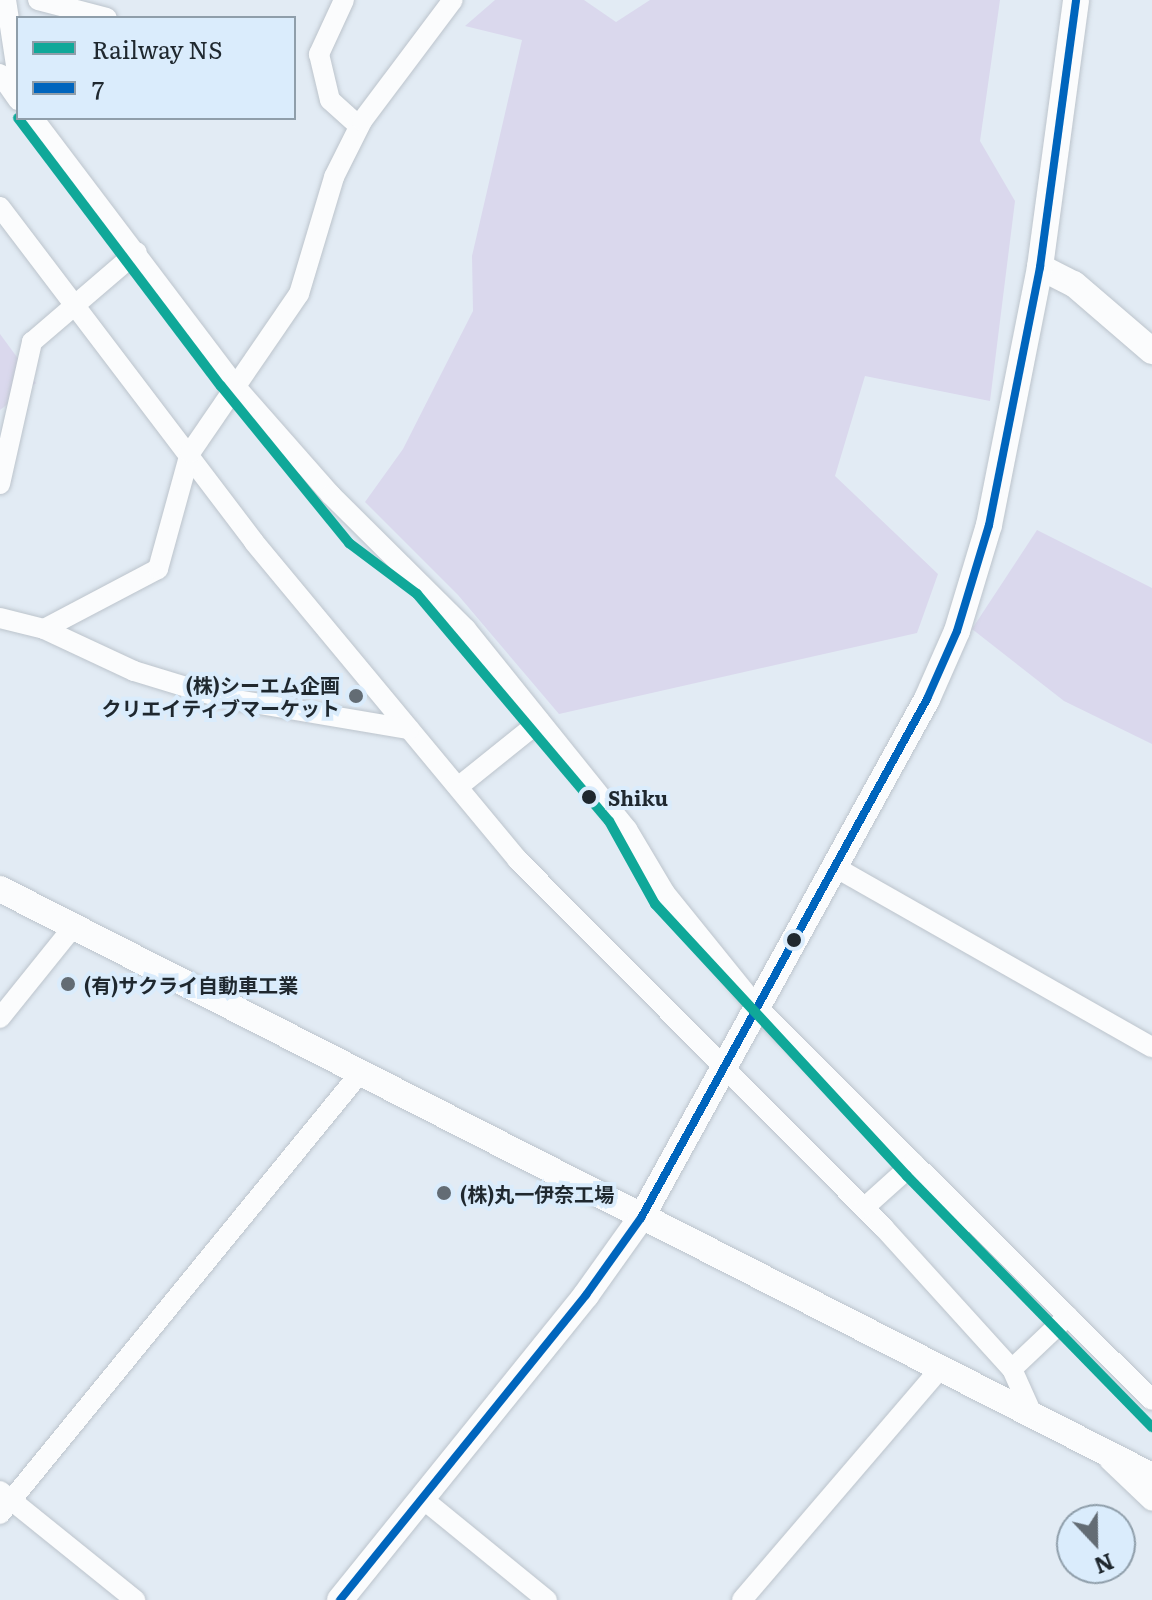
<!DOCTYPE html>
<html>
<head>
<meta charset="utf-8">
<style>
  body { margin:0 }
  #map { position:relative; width:1152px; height:1600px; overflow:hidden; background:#e2ebf4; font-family:Literata,"Noto Sans JP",serif }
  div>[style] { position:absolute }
  .green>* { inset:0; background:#dad8ed }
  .roads { filter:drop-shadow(0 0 2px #bcc4cc) drop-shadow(0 0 2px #bcc4cc) }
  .minor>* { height:20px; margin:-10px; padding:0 10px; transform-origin:10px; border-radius:10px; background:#fbfcfd }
  .tertiary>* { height:26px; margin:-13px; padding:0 13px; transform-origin:13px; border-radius:13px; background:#fbfcfd }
  .bus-1>* { height:8px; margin:-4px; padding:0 4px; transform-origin:4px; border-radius:4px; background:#0065bd }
  .rail-1>* { height:10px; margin:-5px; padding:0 5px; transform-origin:5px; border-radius:5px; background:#10a899 }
  .dots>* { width:22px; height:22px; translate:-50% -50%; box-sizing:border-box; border:4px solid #daecfc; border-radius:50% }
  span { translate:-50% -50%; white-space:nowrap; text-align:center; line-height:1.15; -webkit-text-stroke:8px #daecfc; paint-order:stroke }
  .poi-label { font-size:20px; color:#1f282f; font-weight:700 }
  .right { translate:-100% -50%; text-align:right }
  .left { translate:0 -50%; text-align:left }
  .stop-label { font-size:20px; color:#1f282f; font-weight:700 }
  .legend { position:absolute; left:16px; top:16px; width:280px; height:104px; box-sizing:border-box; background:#daecfc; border:2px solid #8f9eaa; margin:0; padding:10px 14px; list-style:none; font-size:24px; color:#1f282f }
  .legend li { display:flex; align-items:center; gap:16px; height:40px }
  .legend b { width:40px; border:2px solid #8f9eaa }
  .north { position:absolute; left:1056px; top:1504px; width:80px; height:80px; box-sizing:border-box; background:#daecfc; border:2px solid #8f9eaa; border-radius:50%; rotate:158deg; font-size:22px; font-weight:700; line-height:32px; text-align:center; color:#1f282f }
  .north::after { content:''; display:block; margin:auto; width:28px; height:36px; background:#636c74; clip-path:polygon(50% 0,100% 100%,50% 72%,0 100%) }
</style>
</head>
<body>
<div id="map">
  <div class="green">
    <i style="clip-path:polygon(495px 0,584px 0,616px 22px,650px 0,1000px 0,980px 141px,1015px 201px,990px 401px,865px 376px,835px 476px,938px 574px,917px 633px,559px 714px,458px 595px,365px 502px,403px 449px,473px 311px,472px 256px,522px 40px,465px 26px)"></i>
    <i style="clip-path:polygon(0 334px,36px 383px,0 410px)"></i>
    <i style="clip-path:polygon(1037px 530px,1152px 588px,1152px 744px,1064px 701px,972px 629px)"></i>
  </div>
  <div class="roads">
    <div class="minor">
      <i style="left:6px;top:0;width:79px;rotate:81.3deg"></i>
      <i style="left:38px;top:0;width:71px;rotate:14.6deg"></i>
      <i style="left:344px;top:0;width:60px;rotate:114.8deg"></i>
      <i style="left:319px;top:54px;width:47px;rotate:76.6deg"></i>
      <i style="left:330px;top:100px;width:39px;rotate:42deg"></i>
      <i style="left:0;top:74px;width:32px;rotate:55deg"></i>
      <i style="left:33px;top:118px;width:338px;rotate:52.9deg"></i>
      <i style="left:237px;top:388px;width:142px;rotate:48.7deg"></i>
      <i style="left:331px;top:495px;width:190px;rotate:44.8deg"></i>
      <i style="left:466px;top:629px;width:257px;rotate:51.2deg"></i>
      <i style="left:627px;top:829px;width:74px;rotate:59.3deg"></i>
      <i style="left:665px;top:893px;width:146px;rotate:51.1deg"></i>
      <i style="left:757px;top:1007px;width:557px;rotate:44.85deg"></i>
      <i style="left:0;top:207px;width:420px;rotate:52.8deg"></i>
      <i style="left:254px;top:542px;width:412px;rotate:50.3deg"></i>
      <i style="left:517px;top:859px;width:520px;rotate:45.16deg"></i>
      <i style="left:884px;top:1228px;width:190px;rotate:47.8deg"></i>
      <i style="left:1012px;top:1369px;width:51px;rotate:65.9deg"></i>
      <i style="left:0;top:484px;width:146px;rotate:-77.3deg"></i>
      <i style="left:32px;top:342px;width:138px;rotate:-40.6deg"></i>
      <i style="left:0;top:618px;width:45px;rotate:14deg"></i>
      <i style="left:44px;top:629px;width:129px;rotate:-27.8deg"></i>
      <i style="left:158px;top:569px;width:120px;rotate:-74.6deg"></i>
      <i style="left:190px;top:453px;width:193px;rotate:-55.6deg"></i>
      <i style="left:299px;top:294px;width:122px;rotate:-73.3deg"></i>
      <i style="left:334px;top:177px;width:63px;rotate:-63.4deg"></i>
      <i style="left:362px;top:121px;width:151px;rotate:-53.1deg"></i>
      <i style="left:44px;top:629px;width:99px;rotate:25deg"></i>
      <i style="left:134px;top:671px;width:89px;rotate:17deg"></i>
      <i style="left:219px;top:697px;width:193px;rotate:9.6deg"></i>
      <i style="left:458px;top:787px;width:105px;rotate:-38.8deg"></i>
      <i style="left:833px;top:866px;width:367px;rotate:29.6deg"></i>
      <i style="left:0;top:1018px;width:118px;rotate:-51.2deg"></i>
      <i style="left:864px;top:1208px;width:67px;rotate:-42deg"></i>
      <i style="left:1012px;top:1369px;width:77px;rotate:-43.4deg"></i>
      <i style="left:1109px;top:1460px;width:59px;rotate:43.6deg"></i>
      <i style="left:0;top:1491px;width:174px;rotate:38.9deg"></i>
      <i style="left:423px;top:1499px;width:160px;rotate:39.2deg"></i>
      <i style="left:0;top:1514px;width:569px;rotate:-50.77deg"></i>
      <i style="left:742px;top:1600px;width:301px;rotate:-49.4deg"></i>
    </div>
    <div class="tertiary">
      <i style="left:1040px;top:267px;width:38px;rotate:27deg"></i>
      <i style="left:1074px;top:284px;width:103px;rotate:40.7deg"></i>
      <i style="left:0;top:889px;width:1293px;rotate:27deg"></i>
      <i style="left:340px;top:1600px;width:392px;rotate:-51.1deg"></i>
      <i style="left:586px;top:1295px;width:95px;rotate:-54.5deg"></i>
      <i style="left:641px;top:1218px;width:593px;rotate:-61.14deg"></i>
      <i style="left:927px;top:699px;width:74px;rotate:-66.2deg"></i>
      <i style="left:957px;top:631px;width:111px;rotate:-73.2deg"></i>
      <i style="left:989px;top:525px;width:263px;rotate:-78.8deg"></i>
      <i style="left:1040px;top:267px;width:269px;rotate:-82.3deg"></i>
    </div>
  </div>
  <div class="bus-1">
    <i style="left:340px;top:1600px;width:392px;rotate:-51.1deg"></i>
    <i style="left:586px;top:1295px;width:95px;rotate:-54.5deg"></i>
    <i style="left:641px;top:1218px;width:593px;rotate:-61.14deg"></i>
    <i style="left:927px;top:699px;width:74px;rotate:-66.2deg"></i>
    <i style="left:957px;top:631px;width:111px;rotate:-73.2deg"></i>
    <i style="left:989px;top:525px;width:263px;rotate:-78.8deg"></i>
    <i style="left:1040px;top:267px;width:269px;rotate:-82.3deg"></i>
  </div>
  <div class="rail-1">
    <i style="left:18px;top:118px;width:336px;rotate:52.9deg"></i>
    <i style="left:221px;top:386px;width:203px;rotate:50.8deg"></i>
    <i style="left:349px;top:543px;width:85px;rotate:36.9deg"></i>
    <i style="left:417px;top:594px;width:297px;rotate:49.8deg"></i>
    <i style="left:609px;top:821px;width:95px;rotate:61deg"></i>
    <i style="left:655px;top:904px;width:371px;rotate:47.2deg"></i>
    <i style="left:907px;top:1176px;width:351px;rotate:45.7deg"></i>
  </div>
  <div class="dots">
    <i style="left:356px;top:696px;background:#636c74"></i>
    <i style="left:589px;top:797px;background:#1f282f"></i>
    <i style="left:794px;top:940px;background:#1f282f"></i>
    <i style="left:68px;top:984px;background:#636c74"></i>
    <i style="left:444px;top:1193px;background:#636c74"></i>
  </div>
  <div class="poi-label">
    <span class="right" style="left:340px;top:696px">(株)シーエム企画<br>クリエイティブマーケット</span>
    <span class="left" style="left:84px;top:984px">(有)サクライ自動車工業</span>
    <span class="left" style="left:460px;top:1193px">(株)丸一伊奈工場</span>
  </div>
  <div class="stop-label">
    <span class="left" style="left:608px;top:797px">Shiku</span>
  </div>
  <ul class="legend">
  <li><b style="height:10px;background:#10a899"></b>Railway NS</li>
  <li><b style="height:10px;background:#0065bd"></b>7</li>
  </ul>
  <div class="north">N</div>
</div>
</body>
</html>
